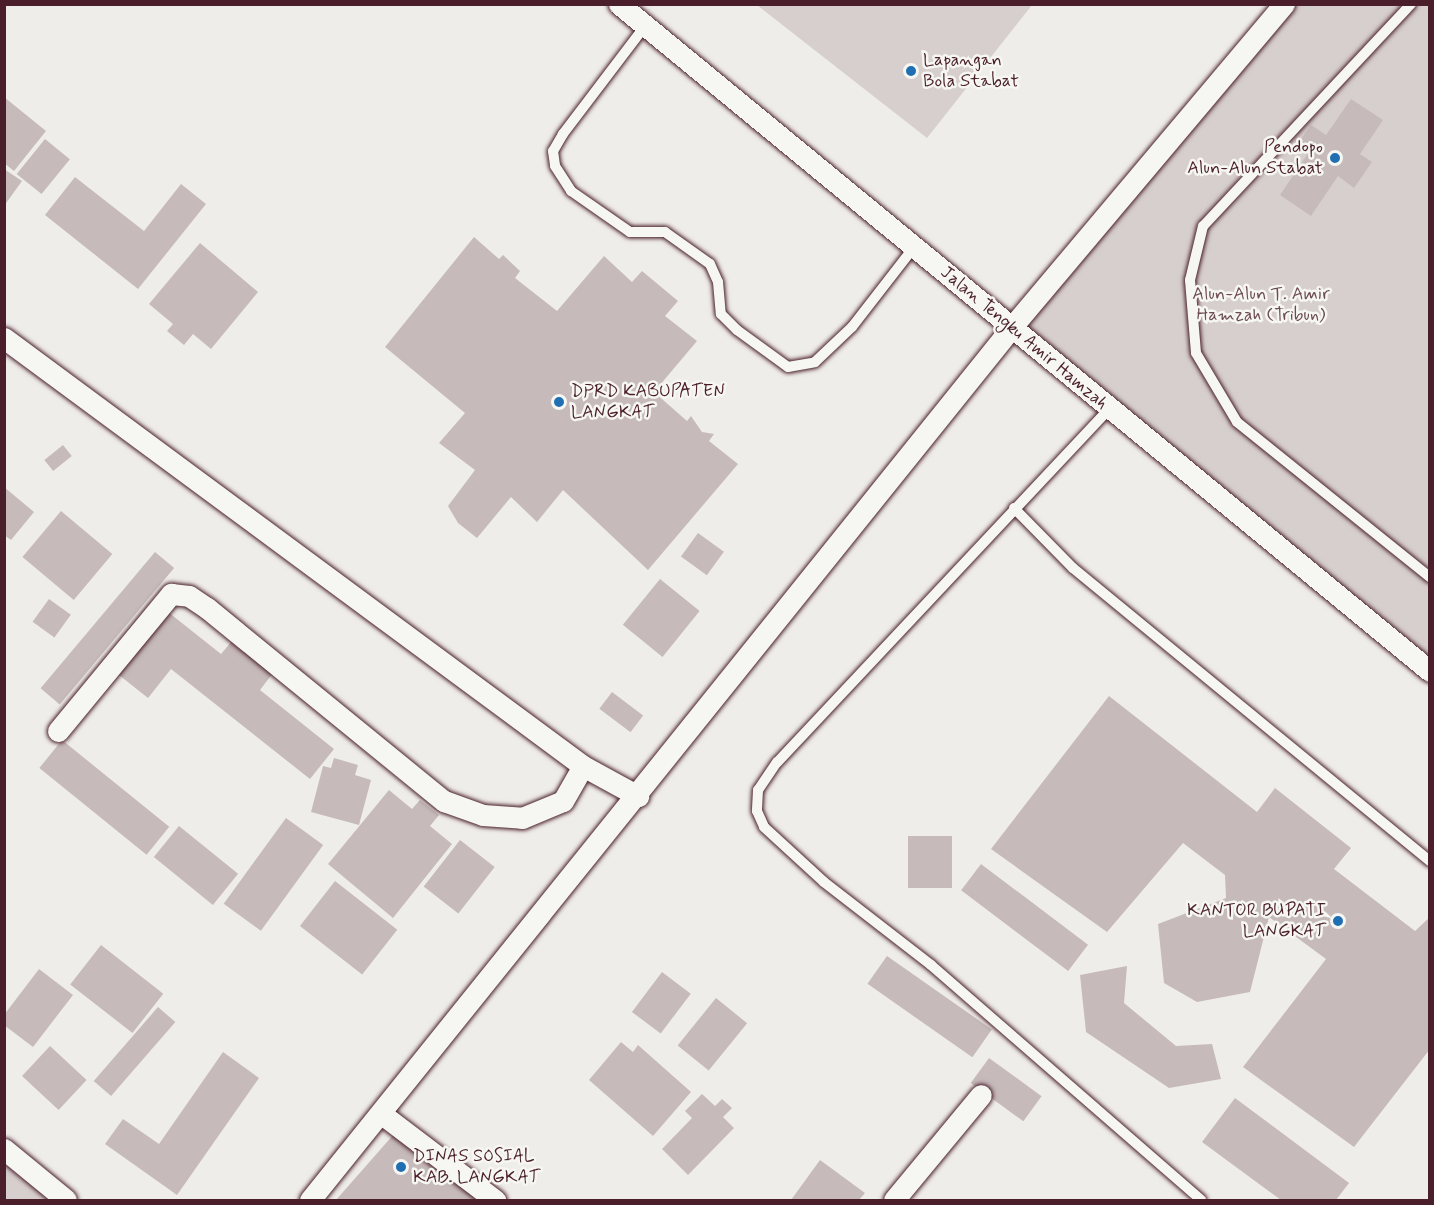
<!DOCTYPE html>
<html>
<head>
<meta charset="utf-8">
<style>
  body { margin:0 }
  #map { position:relative; width:1434px; height:1205px; overflow:hidden; background:#efedea; font-family:Mynerve,sans-serif }
  div>[style] { position:absolute }
  .green>* { inset:0; background:#d7cfce }
  .building>* { inset:0; background:#c6babb; transform-origin:0 0 }
  .roads { filter:drop-shadow(0 0 2px #4a1f2b) drop-shadow(0 0 2px #4a1f2b) }
  .service>* { height:10px; margin:-5px; padding:0 5px; transform-origin:5px; border-radius:5px; background:#f6f6f2 }
  .minor>* { height:21px; margin:-10.5px; padding:0 10.5px; transform-origin:10.5px; border-radius:10.5px; background:#f6f6f2 }
  .dots>* { width:16px; height:16px; translate:-50% -50%; box-sizing:border-box; border:3px solid #f6f6f2; border-radius:50% }
  span { translate:-50% -50%; white-space:nowrap; text-align:center; line-height:1.15; -webkit-text-stroke:5px #f6f6f2; paint-order:stroke }
  .poi-label { font-size:18px; color:#4a1f2b }
  .left { translate:0 -50%; text-align:left }
  .right { translate:-100% -50%; text-align:right }
  .park-label { font-size:18px; color:#6d4b54 }
  .street-label { font-size:18px; color:#4a1f2b }
  .frame { position:absolute; inset:0; border:6px solid #4a1f2b; pointer-events:none }
</style>
</head>
<body>
<div id="map">
  <div class="green">
    <i style="clip-path:polygon(757px 5px,1032px 5px,927px 138px)"></i>
    <i style="clip-path:polygon(1293px 5px,1429px 5px,1429px 664px,1021px 327px)"></i>
    <i style="clip-path:polygon(5px 1159px,55px 1200px,5px 1200px)"></i>
  </div>
  <div class="building">
    <i style="clip-path:polygon(4px 97px,46px 131px,14px 171px,4px 163px)"></i>
    <i style="clip-path:polygon(1351px 99px,1383px 120px,1360px 154px,1372px 162px,1354px 188px,1338px 176px,1311px 216px,1280px 195px,1311px 149px,1299px 142px,1311px 125px,1326px 135px)"></i>
    <i style="left:45px;top:139px;width:32px;height:45px;rotate:39deg"></i>
    <i style="clip-path:polygon(4px 169px,22px 181px,4px 206px)"></i>
    <i style="clip-path:polygon(75px 177px,144px 231px,181px 184px,206px 204px,138px 289px,45px 215px)"></i>
    <i style="clip-path:polygon(474px 237px,499px 259px,503px 255px,520px 271px,515px 278px,557px 311px,604px 256px,632px 282px,642px 271px,678px 301px,665px 316px,697px 341px,654px 392px,687px 421px,691px 416px,702px 432px,714px 434px,709px 441px,738px 464px,648px 570px,563px 490px,537px 522px,511px 497px,477px 538px,458px 523px,448px 506px,475px 470px,439px 443px,465px 413px,385px 347px)"></i>
    <i style="clip-path:polygon(200px 243px,258px 292px,211px 349px,193px 334px,184px 345px,167px 331px,173px 324px,149px 304px)"></i>
    <i style="left:63px;top:445px;width:14px;height:24px;rotate:51deg"></i>
    <i style="clip-path:polygon(4px 487px,34px 512px,11px 540px,4px 535px)"></i>
    <i style="left:61px;top:511px;width:67px;height:60px;rotate:40deg"></i>
    <i style="left:698px;top:533px;width:32px;height:29px;rotate:36deg"></i>
    <i style="left:155px;top:552px;width:25px;height:178px;rotate:40deg"></i>
    <i style="left:660px;top:579px;width:51px;height:59px;rotate:39deg"></i>
    <i style="left:49px;top:599px;width:27px;height:28px;rotate:36deg"></i>
    <i style="clip-path:polygon(163px 608px,221px 654px,232px 641px,273px 673px,260px 690px,334px 749px,310px 779px,171px 669px,148px 698px,114px 671px)"></i>
    <i style="left:612px;top:692px;width:39px;height:21px;rotate:37deg"></i>
    <i style="clip-path:polygon(1109px 696px,1257px 812px,1275px 788px,1351px 848px,1334px 869px,1415px 931px,1430px 917px,1430px 1049px,1354px 1147px,1243px 1067px,1326px 959px,1269px 917px,1250px 992px,1197px 1002px,1164px 983px,1158px 924px,1226px 898px,1225px 875px,1183px 843px,1107px 932px,991px 849px)"></i>
    <i style="left:62px;top:740px;width:138px;height:36px;rotate:39deg"></i>
    <i style="clip-path:polygon(334px 758px,358px 765px,355px 775px,371px 780px,359px 825px,311px 812px,323px 766px,331px 768px)"></i>
    <i style="clip-path:polygon(389px 790px,412px 809px,420px 800px,439px 815px,430px 826px,452px 844px,393px 918px,328px 864px)"></i>
    <i style="left:286px;top:818px;width:46px;height:106px;rotate:36deg"></i>
    <i style="left:179px;top:826px;width:76px;height:40px;rotate:39deg"></i>
    <i style="left:908px;top:836px;width:44px;height:52px"></i>
    <i style="left:460px;top:840px;width:44px;height:59px;rotate:38deg"></i>
    <i style="left:981px;top:864px;width:134px;height:33px;rotate:37deg"></i>
    <i style="left:335px;top:881px;width:79px;height:57px;rotate:38deg"></i>
    <i style="left:101px;top:945px;width:79px;height:50px;rotate:38deg"></i>
    <i style="left:887px;top:956px;width:128px;height:34px;rotate:35deg"></i>
    <i style="clip-path:polygon(1127px 966px,1124px 1003px,1176px 1046px,1212px 1044px,1221px 1079px,1169px 1088px,1086px 1032px,1080px 975px)"></i>
    <i style="clip-path:polygon(39px 969px,73px 995px,33px 1047px,4px 1025px,4px 1015px)"></i>
    <i style="left:662px;top:972px;width:36px;height:50px;rotate:37deg"></i>
    <i style="left:716px;top:998px;width:40px;height:61px;rotate:39deg"></i>
    <i style="left:158px;top:1007px;width:23px;height:98px;rotate:41deg"></i>
    <i style="clip-path:polygon(621px 1042px,633px 1052px,638px 1045px,691px 1092px,653px 1136px,589px 1080px)"></i>
    <i style="left:50px;top:1046px;width:50px;height:41px;rotate:43deg"></i>
    <i style="clip-path:polygon(223px 1052px,259px 1078px,177px 1195px,105px 1144px,123px 1119px,159px 1144px)"></i>
    <i style="left:989px;top:1058px;width:65px;height:31px;rotate:36deg"></i>
    <i style="clip-path:polygon(702px 1094px,715px 1106px,722px 1099px,732px 1108px,723px 1117px,734px 1128px,688px 1175px,662px 1149px,692px 1118px,685px 1111px)"></i>
    <i style="clip-path:polygon(1235px 1098px,1349px 1183px,1336px 1200px,1281px 1200px,1202px 1142px)"></i>
    <i style="clip-path:polygon(394px 1134px,480px 1200px,336px 1200px)"></i>
    <i style="clip-path:polygon(820px 1160px,865px 1193px,859px 1200px,791px 1200px)"></i>
  </div>
  <div class="roads">
    <div class="service">
      <i style="left:1411px;top:4px;width:304px;rotate:133.1deg"></i>
      <i style="left:1203px;top:226px;width:56px;rotate:103.5deg"></i>
      <i style="left:1190px;top:280px;width:73px;rotate:85.3deg"></i>
      <i style="left:1196px;top:353px;width:80px;rotate:59.3deg"></i>
      <i style="left:1237px;top:422px;width:248px;rotate:38.8deg"></i>
      <i style="left:645px;top:26px;width:136px;rotate:127.2deg"></i>
      <i style="left:563px;top:134px;width:20px;rotate:120deg"></i>
      <i style="left:553px;top:151px;width:15px;rotate:82deg"></i>
      <i style="left:555px;top:166px;width:30px;rotate:57deg"></i>
      <i style="left:571px;top:191px;width:72px;rotate:34.8deg"></i>
      <i style="left:630px;top:232px;width:35px"></i>
      <i style="left:665px;top:232px;width:55px;rotate:35.4deg"></i>
      <i style="left:710px;top:264px;width:20px;rotate:66deg"></i>
      <i style="left:718px;top:282px;width:32px;rotate:85deg"></i>
      <i style="left:721px;top:314px;width:23px;rotate:45deg"></i>
      <i style="left:737px;top:330px;width:63px;rotate:36deg"></i>
      <i style="left:788px;top:367px;width:27px;rotate:-10deg"></i>
      <i style="left:815px;top:362px;width:51px;rotate:-43.4deg"></i>
      <i style="left:852px;top:327px;width:101px;rotate:-52.2deg"></i>
      <i style="left:1110px;top:408px;width:486px;rotate:133.2deg"></i>
      <i style="left:777px;top:762px;width:34px;rotate:124deg"></i>
      <i style="left:758px;top:790px;width:21px;rotate:93deg"></i>
      <i style="left:757px;top:811px;width:17px;rotate:66deg"></i>
      <i style="left:764px;top:827px;width:81px;rotate:42.5deg"></i>
      <i style="left:824px;top:882px;width:135px;rotate:37.8deg"></i>
      <i style="left:931px;top:965px;width:358px;rotate:41deg"></i>
      <i style="left:1014px;top:508px;width:84px;rotate:45.5deg"></i>
      <i style="left:1073px;top:568px;width:462px;rotate:39.4deg"></i>
    </div>
    <div class="minor">
      <i style="left:619px;top:4px;width:1050px;rotate:39.44deg"></i>
      <i style="left:4px;top:338px;width:720px;rotate:36.47deg"></i>
      <i style="left:583px;top:766px;width:63px;rotate:28.6deg"></i>
      <i style="left:58px;top:731px;width:178px;rotate:-50.5deg"></i>
      <i style="left:171px;top:594px;width:18px;rotate:6deg"></i>
      <i style="left:189px;top:596px;width:22px;rotate:34deg"></i>
      <i style="left:207px;top:608px;width:306px;rotate:39.2deg"></i>
      <i style="left:444px;top:801px;width:41px;rotate:19.7deg"></i>
      <i style="left:483px;top:815px;width:39px;rotate:4deg"></i>
      <i style="left:522px;top:818px;width:44px;rotate:-22.5deg"></i>
      <i style="left:563px;top:801px;width:40px;rotate:-60.3deg"></i>
      <i style="left:383px;top:1115px;width:141px;rotate:37.2deg"></i>
      <i style="left:4px;top:1149px;width:80px;rotate:39.4deg"></i>
      <i style="left:310px;top:1200px;width:1119px;rotate:-51.2deg"></i>
      <i style="left:1011px;top:328px;width:424px;rotate:-49.9deg"></i>
      <i style="left:894px;top:1200px;width:136px;rotate:-50.4deg"></i>
    </div>
  </div>
  <div class="dots">
    <i style="left:911px;top:71px;background:#1f6fb2"></i>
    <i style="left:1335px;top:158px;background:#1f6fb2"></i>
    <i style="left:559px;top:402px;background:#1f6fb2"></i>
    <i style="left:1338px;top:921px;background:#1f6fb2"></i>
    <i style="left:401px;top:1167px;background:#1f6fb2"></i>
  </div>
  <div class="poi-label">
    <span class="left" style="left:923px;top:71px">Lapangan<br>Bola Stabat</span>
    <span class="right" style="left:1323px;top:158px">Pendopo<br>Alun-Alun Stabat</span>
    <span class="left" style="left:571px;top:402px">DPRD KABUPATEN<br>LANGKAT</span>
    <span class="right" style="left:1326px;top:921px">KANTOR BUPATI<br>LANGKAT</span>
    <span class="left" style="left:413px;top:1167px">DINAS SOSIAL<br>KAB. LANGKAT</span>
  </div>
  <div class="park-label">
    <span style="left:1261px;top:305px">Alun-Alun T. Amir<br>Hamzah (Tribun)</span>
  </div>
  <div class="street-label">
    <span style="left:1024px;top:338px;rotate:40deg">Jalan Tengku Amir Hamzah</span>
  </div>
  <div class="frame"></div>
</div>
</body>
</html>
